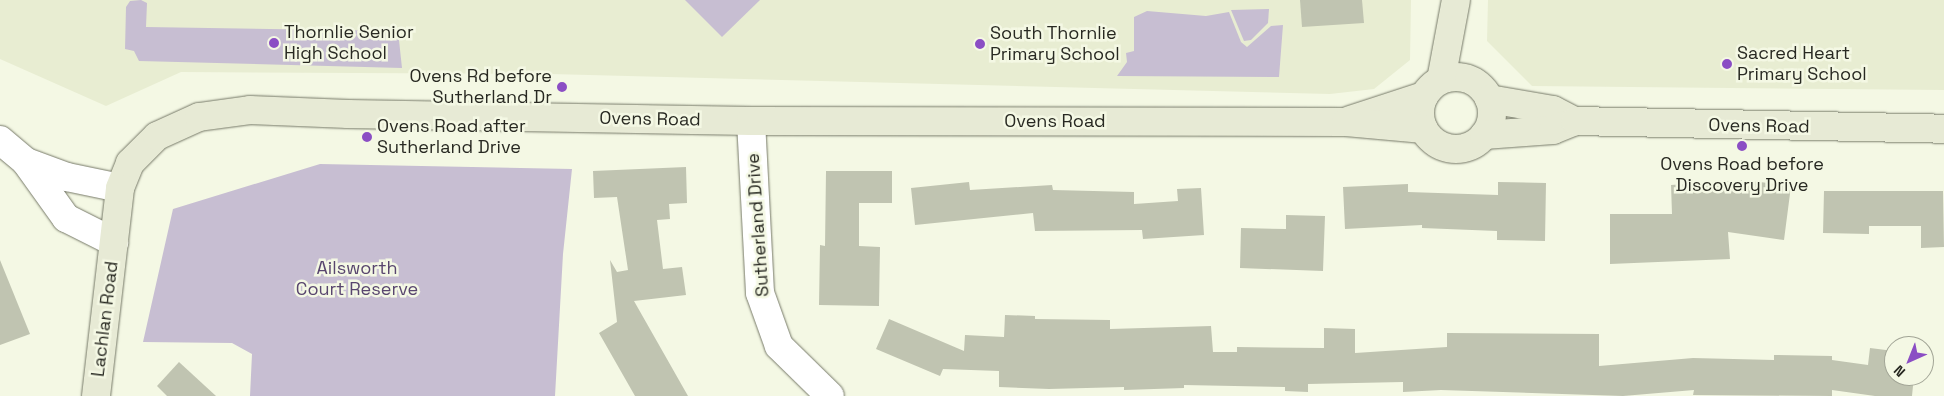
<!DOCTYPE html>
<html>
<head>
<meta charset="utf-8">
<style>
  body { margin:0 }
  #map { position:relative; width:1944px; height:396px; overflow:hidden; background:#f4f8e4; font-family:"Space Grotesk",sans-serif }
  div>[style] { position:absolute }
  .built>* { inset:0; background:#e8edd2 }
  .green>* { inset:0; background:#c7bed2 }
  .building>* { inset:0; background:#c0c4b1 }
  .roads { filter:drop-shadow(0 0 1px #777a69) drop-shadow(0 0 1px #777a69) }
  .street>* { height:28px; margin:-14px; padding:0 14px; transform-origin:14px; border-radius:14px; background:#fff }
  .secondary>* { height:28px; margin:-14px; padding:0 14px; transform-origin:14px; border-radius:14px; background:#e7ead5 }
  .secondary>.ring { margin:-14px; padding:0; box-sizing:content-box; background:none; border:28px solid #e7ead5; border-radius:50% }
  .dots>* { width:14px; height:14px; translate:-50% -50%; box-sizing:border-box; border:2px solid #f4f8e4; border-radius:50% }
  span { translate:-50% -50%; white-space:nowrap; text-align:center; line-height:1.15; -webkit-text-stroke:5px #f4f8e4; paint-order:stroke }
  .poi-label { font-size:18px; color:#282922 }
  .left { translate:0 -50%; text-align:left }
  .right { translate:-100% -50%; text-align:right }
  .street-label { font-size:18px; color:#282922 }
  .park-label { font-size:18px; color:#58456e }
  .north { position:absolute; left:1884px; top:336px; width:50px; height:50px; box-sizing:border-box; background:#f4f8e4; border:1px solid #a2a596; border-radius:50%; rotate:224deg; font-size:14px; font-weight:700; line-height:20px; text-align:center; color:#282922 }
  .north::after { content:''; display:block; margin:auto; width:18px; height:22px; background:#8b4ec4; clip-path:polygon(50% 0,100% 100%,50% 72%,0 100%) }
</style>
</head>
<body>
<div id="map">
  <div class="built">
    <i style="clip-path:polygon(0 0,1411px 0,1410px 60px,1374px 89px,1330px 94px,550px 74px,181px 72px,106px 106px,0 59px)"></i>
    <i style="clip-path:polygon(1488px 0,1944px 0,1944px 90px,1532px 86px,1487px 41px)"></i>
  </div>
  <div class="green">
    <i style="clip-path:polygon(141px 0,147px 3px,146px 27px,398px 31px,402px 68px,139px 61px,134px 51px,125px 49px,126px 7px,130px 1px)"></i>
    <i style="clip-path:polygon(685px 0,760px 0,722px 37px)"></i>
    <i style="clip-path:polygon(1269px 9px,1268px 23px,1251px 40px,1244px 41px,1231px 10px)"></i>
    <i style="clip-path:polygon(1147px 11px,1206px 16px,1229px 12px,1241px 42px,1247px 47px,1271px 26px,1283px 25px,1279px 77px,1117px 76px,1127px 62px,1126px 53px,1134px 51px,1134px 17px)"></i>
    <i style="clip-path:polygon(320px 164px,572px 169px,563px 254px,555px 396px,250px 396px,252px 354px,232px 343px,143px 342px,173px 209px)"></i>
  </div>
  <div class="building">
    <i style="clip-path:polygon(1300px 0,1362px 0,1364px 23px,1302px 27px)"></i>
    <i style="clip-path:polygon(686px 167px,687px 203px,669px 204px,670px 219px,657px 220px,663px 269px,682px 267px,686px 295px,634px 301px,688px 396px,635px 396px,599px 333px,617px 322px,610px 260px,617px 272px,628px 270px,617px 197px,594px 198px,593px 171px)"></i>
    <i style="clip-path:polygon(826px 171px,892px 171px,892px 203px,859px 203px,859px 246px,880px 247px,879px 306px,819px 305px,820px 245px,825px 246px)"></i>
    <i style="clip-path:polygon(1744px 180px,1791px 186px,1784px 240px,1728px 232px,1730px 259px,1610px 264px,1610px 214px,1672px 214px,1671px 185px)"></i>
    <i style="clip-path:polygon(969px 182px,970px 190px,1052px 185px,1053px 190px,1134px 192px,1134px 204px,1178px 201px,1177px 189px,1201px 188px,1204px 235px,1143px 239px,1142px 230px,1035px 231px,1033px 213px,915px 225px,911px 188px)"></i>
    <i style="clip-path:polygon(1498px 182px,1546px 183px,1545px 241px,1497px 240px,1497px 231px,1422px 228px,1422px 225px,1345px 229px,1343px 187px,1408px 184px,1408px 192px,1498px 195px)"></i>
    <i style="clip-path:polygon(1824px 191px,1943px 191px,1944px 247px,1921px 248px,1921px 226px,1869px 226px,1869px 234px,1823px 233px)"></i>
    <i style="clip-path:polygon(1286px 215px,1325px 216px,1323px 271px,1240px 268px,1241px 228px,1286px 229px)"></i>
    <i style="clip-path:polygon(0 260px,30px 334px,0 345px)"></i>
    <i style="clip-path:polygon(1005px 315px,1035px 316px,1035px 319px,1110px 320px,1110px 329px,1211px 326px,1213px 352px,1237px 352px,1237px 347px,1324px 348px,1324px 328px,1355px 329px,1355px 353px,1447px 347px,1447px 333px,1599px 334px,1599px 366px,1693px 358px,1774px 360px,1774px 355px,1832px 356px,1832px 360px,1868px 365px,1870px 348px,1894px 351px,1894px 376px,1914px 376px,1912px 396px,1875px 396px,1832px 390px,1832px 396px,1693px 395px,1694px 390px,1623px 396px,1441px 390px,1403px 392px,1403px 382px,1308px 384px,1308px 392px,1285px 391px,1285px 387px,1184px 385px,1184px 388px,1124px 390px,1124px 387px,1049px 389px,999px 387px,999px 371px,943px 369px,940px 376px,876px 349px,889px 319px,964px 351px,965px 335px,1004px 337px)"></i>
    <i style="clip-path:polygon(179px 362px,216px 396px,167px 396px,157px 386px)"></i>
  </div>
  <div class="roads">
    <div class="street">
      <i style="left:751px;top:121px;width:172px;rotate:87deg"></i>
      <i style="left:760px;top:293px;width:56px;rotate:70.3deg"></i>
      <i style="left:779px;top:346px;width:71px;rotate:44.4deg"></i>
      <i style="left:0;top:140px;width:34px;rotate:40deg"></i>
      <i style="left:26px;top:162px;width:44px;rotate:20.1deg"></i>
      <i style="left:67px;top:177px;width:54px;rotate:11.7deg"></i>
      <i style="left:26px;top:162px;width:69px;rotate:54.5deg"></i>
      <i style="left:66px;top:218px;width:54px;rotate:26.6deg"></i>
    </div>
    <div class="secondary">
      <i class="ring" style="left:1420px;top:77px;width:44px;height:44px"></i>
      <i style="left:1441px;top:80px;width:81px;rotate:-79.4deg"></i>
      <i style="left:1489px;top:99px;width:65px;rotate:9.8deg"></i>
      <i style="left:1553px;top:110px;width:25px;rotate:27deg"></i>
      <i style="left:1350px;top:120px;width:78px;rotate:-18deg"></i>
      <i style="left:1484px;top:135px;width:69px;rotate:-4.1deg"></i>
      <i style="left:1553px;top:130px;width:24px;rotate:-22deg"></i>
      <i style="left:1575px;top:121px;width:369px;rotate:1.2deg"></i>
      <i style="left:96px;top:396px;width:209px;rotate:-83.4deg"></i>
      <i style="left:120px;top:188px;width:27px;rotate:-68deg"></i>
      <i style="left:130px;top:163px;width:38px;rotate:-45deg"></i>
      <i style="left:157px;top:136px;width:46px;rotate:-24.3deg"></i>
      <i style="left:199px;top:117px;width:51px;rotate:-7.8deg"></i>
      <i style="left:250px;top:110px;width:98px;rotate:2.3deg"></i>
      <i style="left:348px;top:114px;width:403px;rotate:1deg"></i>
      <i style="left:751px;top:121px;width:595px;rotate:0.1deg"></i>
      <i style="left:1346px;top:122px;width:78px;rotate:5.1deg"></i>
    </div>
  </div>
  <div class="dots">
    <i style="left:274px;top:43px;background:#8b4ec4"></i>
    <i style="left:980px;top:44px;background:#8b4ec4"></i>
    <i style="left:1727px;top:64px;background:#8b4ec4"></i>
    <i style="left:562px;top:87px;background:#8b4ec4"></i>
    <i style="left:367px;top:137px;background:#8b4ec4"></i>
    <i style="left:1742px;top:146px;background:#8b4ec4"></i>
  </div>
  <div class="poi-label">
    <span class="left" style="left:284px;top:43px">Thornlie Senior<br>High School</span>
    <span class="left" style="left:990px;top:44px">South Thornlie<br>Primary School</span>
    <span class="left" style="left:1737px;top:64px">Sacred Heart<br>Primary School</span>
    <span class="right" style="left:552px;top:87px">Ovens Rd before<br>Sutherland Dr</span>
    <span class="left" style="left:377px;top:137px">Ovens Road after<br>Sutherland Drive</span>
    <span style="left:1742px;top:175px">Ovens Road before<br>Discovery Drive</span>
  </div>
  <div class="street-label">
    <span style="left:650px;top:119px;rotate:1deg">Ovens Road</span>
    <span style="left:1055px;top:121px">Ovens Road</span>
    <span style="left:1759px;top:126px;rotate:1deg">Ovens Road</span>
    <span style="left:758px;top:225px;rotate:-94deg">Sutherland Drive</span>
    <span style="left:105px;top:319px;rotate:-83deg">Lachlan Road</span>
  </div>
  <div class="park-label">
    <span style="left:357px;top:279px">Ailsworth<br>Court Reserve</span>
  </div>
  <div class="north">N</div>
</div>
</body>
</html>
